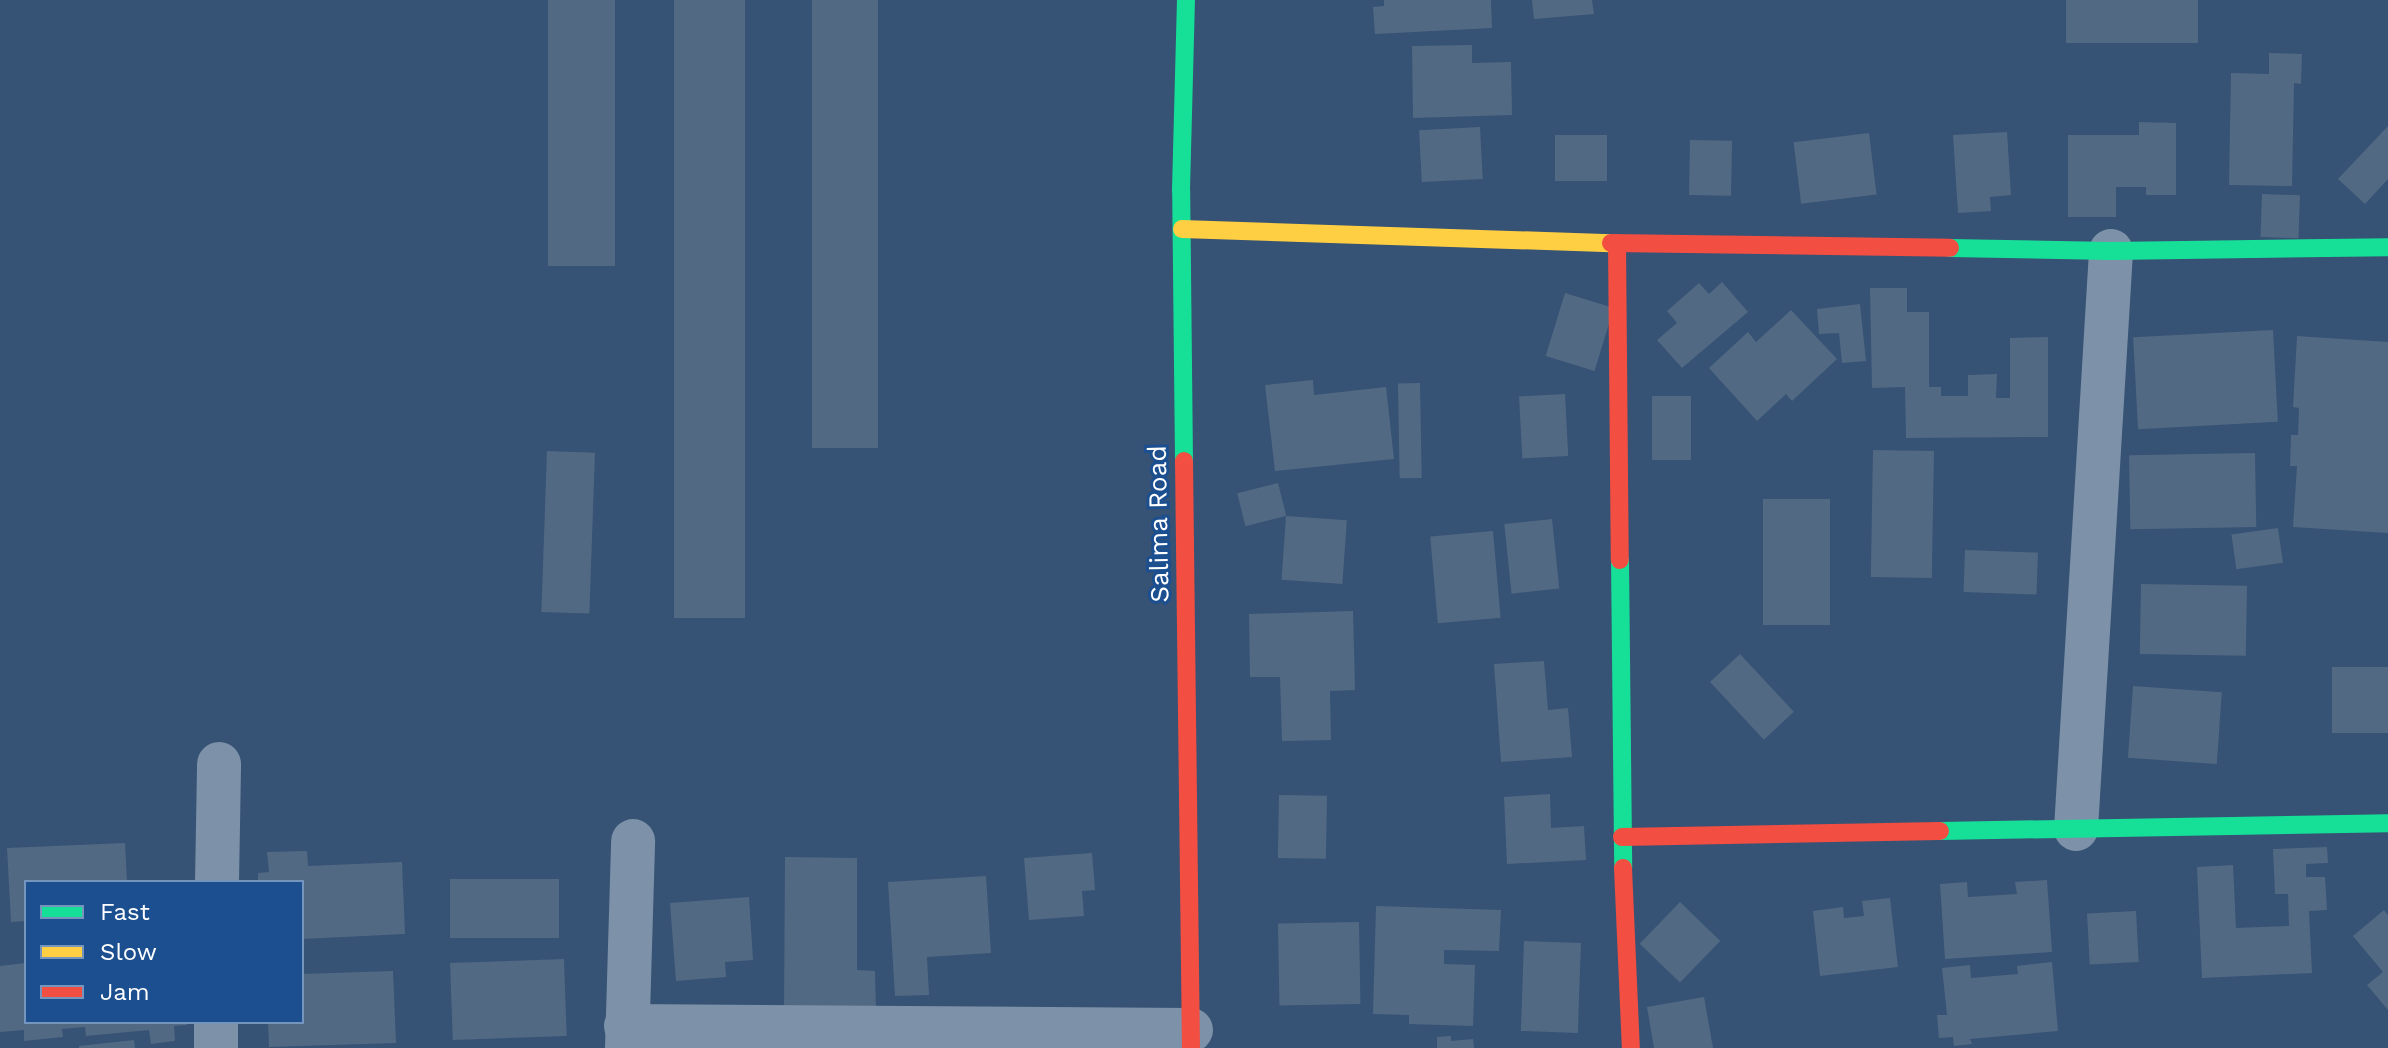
<!DOCTYPE html>
<html>
<head>
<meta charset="utf-8">
<style>
  body { margin:0 }
  #map { position:relative; width:2388px; height:1048px; overflow:hidden; background:#365274; font-family:"Work Sans",sans-serif }
  div>[style] { position:absolute }
  .building>* { inset:0; background:#526984; transform-origin:0 0 }
  .street>* { height:44px; margin:-22px; padding:0 22px; transform-origin:22px; border-radius:22px; background:#7d92a8 }
  .fast>* { height:18px; margin:-9px; padding:0 9px; transform-origin:9px; border-radius:9px; background:#16e098 }
  .slow>* { height:18px; margin:-9px; padding:0 9px; transform-origin:9px; border-radius:9px; background:#ffcf43 }
  .jam>* { height:18px; margin:-9px; padding:0 9px; transform-origin:9px; border-radius:9px; background:#f24e42 }
  span { translate:-50% -50%; white-space:nowrap; text-align:center; line-height:1.15; -webkit-text-stroke:6px #1b4f8f; paint-order:stroke }
  .street-label { font-size:26px; color:#fff }
  .legend { position:absolute; left:24px; top:880px; width:280px; height:144px; box-sizing:border-box; background:#1b4f8f; border:2px solid #7695bc; margin:0; padding:10px 14px; list-style:none; font-size:24px; color:#fff }
  .legend li { display:flex; align-items:center; gap:16px; height:40px }
  .legend b { width:40px; border:2px solid #7695bc }
</style>
</head>
<body>
<div id="map">
  <div class="building">
    <i style="left:548px;top:0;width:67px;height:266px"></i>
    <i style="left:674px;top:0;width:71px;height:618px"></i>
    <i style="left:812px;top:0;width:66px;height:448px"></i>
    <i style="clip-path:polygon(1384px 0,1491px 0,1492px 28px,1375px 34px,1373px 7px,1384px 6px)"></i>
    <i style="clip-path:polygon(1532px 0,1592px 0,1594px 14px,1534px 19px)"></i>
    <i style="left:2066px;top:0;width:132px;height:43px"></i>
    <i style="clip-path:polygon(1472px 45px,1472px 63px,1511px 62px,1512px 115px,1413px 118px,1412px 46px)"></i>
    <i style="clip-path:polygon(2269px 53px,2302px 54px,2301px 84px,2294px 83px,2292px 186px,2229px 185px,2231px 73px,2269px 74px)"></i>
    <i style="clip-path:polygon(2139px 122px,2176px 123px,2176px 195px,2146px 195px,2146px 187px,2116px 187px,2116px 217px,2068px 217px,2068px 135px,2139px 135px)"></i>
    <i style="clip-path:polygon(2388px 126px,2388px 179px,2365px 204px,2338px 179px)"></i>
    <i style="left:1480px;top:127px;width:52px;height:61px;rotate:87deg"></i>
    <i style="clip-path:polygon(2007px 132px,2011px 195px,1990px 197px,1991px 211px,1958px 213px,1953px 135px)"></i>
    <i style="left:1869px;top:133px;width:62px;height:76px;rotate:83deg"></i>
    <i style="left:1555px;top:135px;width:52px;height:46px"></i>
    <i style="left:1690px;top:140px;width:42px;height:55px;rotate:1deg"></i>
    <i style="left:2262px;top:194px;width:38px;height:43px;rotate:2deg"></i>
    <i style="clip-path:polygon(1722px 282px,1748px 312px,1682px 368px,1657px 340px,1677px 323px,1667px 311px,1699px 283px,1709px 294px)"></i>
    <i style="clip-path:polygon(1870px 288px,1907px 288px,1907px 312px,1929px 312px,1929px 387px,1941px 387px,1941px 396px,1968px 396px,1968px 375px,1997px 374px,1996px 398px,2010px 398px,2010px 338px,2048px 337px,2048px 437px,1906px 438px,1905px 387px,1872px 388px)"></i>
    <i style="left:1565px;top:293px;width:51px;height:66px;rotate:17deg"></i>
    <i style="clip-path:polygon(1860px 304px,1866px 361px,1842px 363px,1839px 333px,1819px 334px,1817px 309px)"></i>
    <i style="clip-path:polygon(1791px 310px,1837px 359px,1792px 401px,1786px 394px,1757px 421px,1709px 368px,1748px 332px,1756px 342px)"></i>
    <i style="left:2273px;top:330px;width:92px;height:140px;rotate:87deg"></i>
    <i style="clip-path:polygon(2297px 336px,2388px 342px,2388px 533px,2293px 527px,2297px 466px,2290px 466px,2291px 435px,2298px 435px,2299px 408px,2293px 407px)"></i>
    <i style="clip-path:polygon(1313px 380px,1314px 395px,1386px 387px,1394px 459px,1275px 471px,1265px 385px)"></i>
    <i style="left:1420px;top:383px;width:95px;height:22px;rotate:89deg"></i>
    <i style="left:1565px;top:394px;width:62px;height:46px;rotate:87deg"></i>
    <i style="left:1652px;top:396px;width:39px;height:64px"></i>
    <i style="left:1873px;top:450px;width:61px;height:127px;rotate:1deg"></i>
    <i style="left:547px;top:451px;width:48px;height:161px;rotate:2deg"></i>
    <i style="left:2255px;top:453px;width:74px;height:126px;rotate:89deg"></i>
    <i style="left:1278px;top:483px;width:34px;height:42px;rotate:76deg"></i>
    <i style="left:1830px;top:499px;width:126px;height:67px;rotate:90deg"></i>
    <i style="left:1286px;top:516px;width:61px;height:64px;rotate:4deg"></i>
    <i style="left:1552px;top:519px;width:70px;height:48px;rotate:84deg"></i>
    <i style="left:2278px;top:528px;width:35px;height:47px;rotate:82deg"></i>
    <i style="left:1493px;top:531px;width:87px;height:63px;rotate:85deg"></i>
    <i style="left:1965px;top:550px;width:73px;height:42px;rotate:2deg"></i>
    <i style="left:2141px;top:584px;width:106px;height:70px;rotate:1deg"></i>
    <i style="clip-path:polygon(1353px 611px,1355px 690px,1330px 691px,1331px 740px,1282px 741px,1280px 677px,1250px 677px,1249px 614px)"></i>
    <i style="left:1740px;top:654px;width:79px;height:41px;rotate:47deg"></i>
    <i style="clip-path:polygon(1544px 661px,1548px 710px,1568px 708px,1572px 757px,1501px 762px,1494px 664px)"></i>
    <i style="left:2388px;top:667px;width:66px;height:56px;rotate:90deg"></i>
    <i style="left:2133px;top:686px;width:89px;height:72px;rotate:4deg"></i>
    <i style="clip-path:polygon(1550px 794px,1551px 828px,1584px 826px,1586px 860px,1507px 864px,1504px 797px)"></i>
    <i style="left:1279px;top:795px;width:48px;height:63px;rotate:1deg"></i>
    <i style="clip-path:polygon(125px 843px,127px 882px,26px 882px,26px 921px,11px 922px,7px 848px)"></i>
    <i style="clip-path:polygon(2327px 847px,2328px 863px,2306px 864px,2306px 877px,2325px 877px,2327px 910px,2309px 911px,2312px 973px,2202px 978px,2197px 867px,2233px 865px,2236px 928px,2289px 926px,2288px 894px,2275px 894px,2273px 849px)"></i>
    <i style="clip-path:polygon(307px 851px,308px 866px,402px 862px,405px 934px,302px 939px,302px 882px,258px 882px,258px 873px,269px 872px,267px 852px)"></i>
    <i style="clip-path:polygon(1092px 853px,1095px 890px,1082px 891px,1084px 916px,1029px 920px,1024px 858px)"></i>
    <i style="clip-path:polygon(785px 857px,857px 858px,857px 970px,875px 971px,876px 1012px,784px 1011px)"></i>
    <i style="clip-path:polygon(986px 876px,991px 953px,927px 957px,929px 995px,895px 996px,888px 882px)"></i>
    <i style="left:450px;top:879px;width:109px;height:59px"></i>
    <i style="clip-path:polygon(2047px 880px,2052px 952px,1945px 959px,1940px 884px,1967px 882px,1968px 897px,2017px 894px,2015px 882px)"></i>
    <i style="clip-path:polygon(749px 897px,753px 960px,725px 962px,726px 977px,676px 981px,670px 903px)"></i>
    <i style="clip-path:polygon(1890px 898px,1898px 967px,1820px 976px,1813px 911px,1843px 907px,1844px 918px,1864px 916px,1862px 901px)"></i>
    <i style="left:1680px;top:902px;width:56px;height:58px;rotate:44deg"></i>
    <i style="clip-path:polygon(1376px 906px,1501px 910px,1499px 951px,1444px 950px,1444px 964px,1475px 965px,1473px 1026px,1409px 1024px,1409px 1015px,1373px 1014px)"></i>
    <i style="clip-path:polygon(2384px 910px,2388px 915px,2388px 1010px,2367px 985px,2383px 972px,2353px 936px)"></i>
    <i style="left:2136px;top:911px;width:51px;height:49px;rotate:87deg"></i>
    <i style="left:1359px;top:922px;width:82px;height:81px;rotate:89deg"></i>
    <i style="left:1524px;top:941px;width:57px;height:90px;rotate:2deg"></i>
    <i style="left:564px;top:959px;width:77px;height:114px;rotate:88deg"></i>
    <i style="clip-path:polygon(2052px 962px,2058px 1031px,1970px 1039px,1972px 1044px,1954px 1046px,1953px 1037px,1939px 1038px,1937px 1015px,1947px 1015px,1942px 968px,1970px 965px,1971px 978px,2018px 974px,2017px 966px)"></i>
    <i style="clip-path:polygon(26px 963px,26px 1022px,187px 1022px,187px 1025px,174px 1026px,175px 1041px,151px 1044px,149px 1030px,86px 1036px,85px 1027px,62px 1029px,63px 1037px,24px 1041px,24px 1030px,0 1032px,0 966px)"></i>
    <i style="clip-path:polygon(393px 971px,396px 1043px,269px 1047px,268px 1022px,302px 1022px,302px 974px)"></i>
    <i style="clip-path:polygon(1704px 997px,1713px 1048px,1654px 1048px,1647px 1007px)"></i>
    <i style="clip-path:polygon(1451px 1036px,1451px 1041px,1473px 1039px,1474px 1048px,1437px 1048px,1437px 1037px)"></i>
    <i style="clip-path:polygon(134px 1040px,135px 1048px,79px 1048px,79px 1046px)"></i>
  </div>
  <div class="street">
    <i style="left:2076px;top:829px;width:579px;rotate:-86.53deg"></i>
    <i style="left:217px;top:882px;width:118px;rotate:-89deg"></i>
    <i style="left:626px;top:1026px;width:565px;rotate:0.41deg"></i>
    <i style="left:216px;top:1048px;width:26px;rotate:-90deg"></i>
    <i style="left:627px;top:1048px;width:207px;rotate:-88.3deg"></i>
  </div>
  <div class="fast">
    <i style="left:1950px;top:248px;width:161px;rotate:1.1deg"></i>
    <i style="left:2111px;top:251px;width:277px;rotate:-0.8deg"></i>
    <i style="left:1184px;top:461px;width:271px;rotate:-90.6deg"></i>
    <i style="left:1181px;top:190px;width:190px;rotate:-88.5deg"></i>
    <i style="left:1620px;top:560px;width:308px;rotate:89.4deg"></i>
    <i style="left:1940px;top:831px;width:448px;rotate:-1deg"></i>
  </div>
  <div class="slow">
    <i style="left:1182px;top:229px;width:429px;rotate:1.9deg"></i>
  </div>
  <div class="jam">
    <i style="left:1611px;top:243px;width:339px;rotate:0.8deg"></i>
    <i style="left:1617px;top:243px;width:317px;rotate:89.5deg"></i>
    <i style="left:1184px;top:461px;width:587px;rotate:89.32deg"></i>
    <i style="left:1622px;top:837px;width:318px;rotate:-1.1deg"></i>
    <i style="left:1623px;top:868px;width:180px;rotate:87.5deg"></i>
  </div>
  <div class="street-label">
    <span style="left:1159px;top:524px;rotate:-91deg">Salima Road</span>
  </div>
  <ul class="legend">
  <li><b style="height:10px;background:#16e098"></b>Fast</li>
  <li><b style="height:10px;background:#ffcf43"></b>Slow</li>
  <li><b style="height:10px;background:#f24e42"></b>Jam</li>
  </ul>
</div>
</body>
</html>
